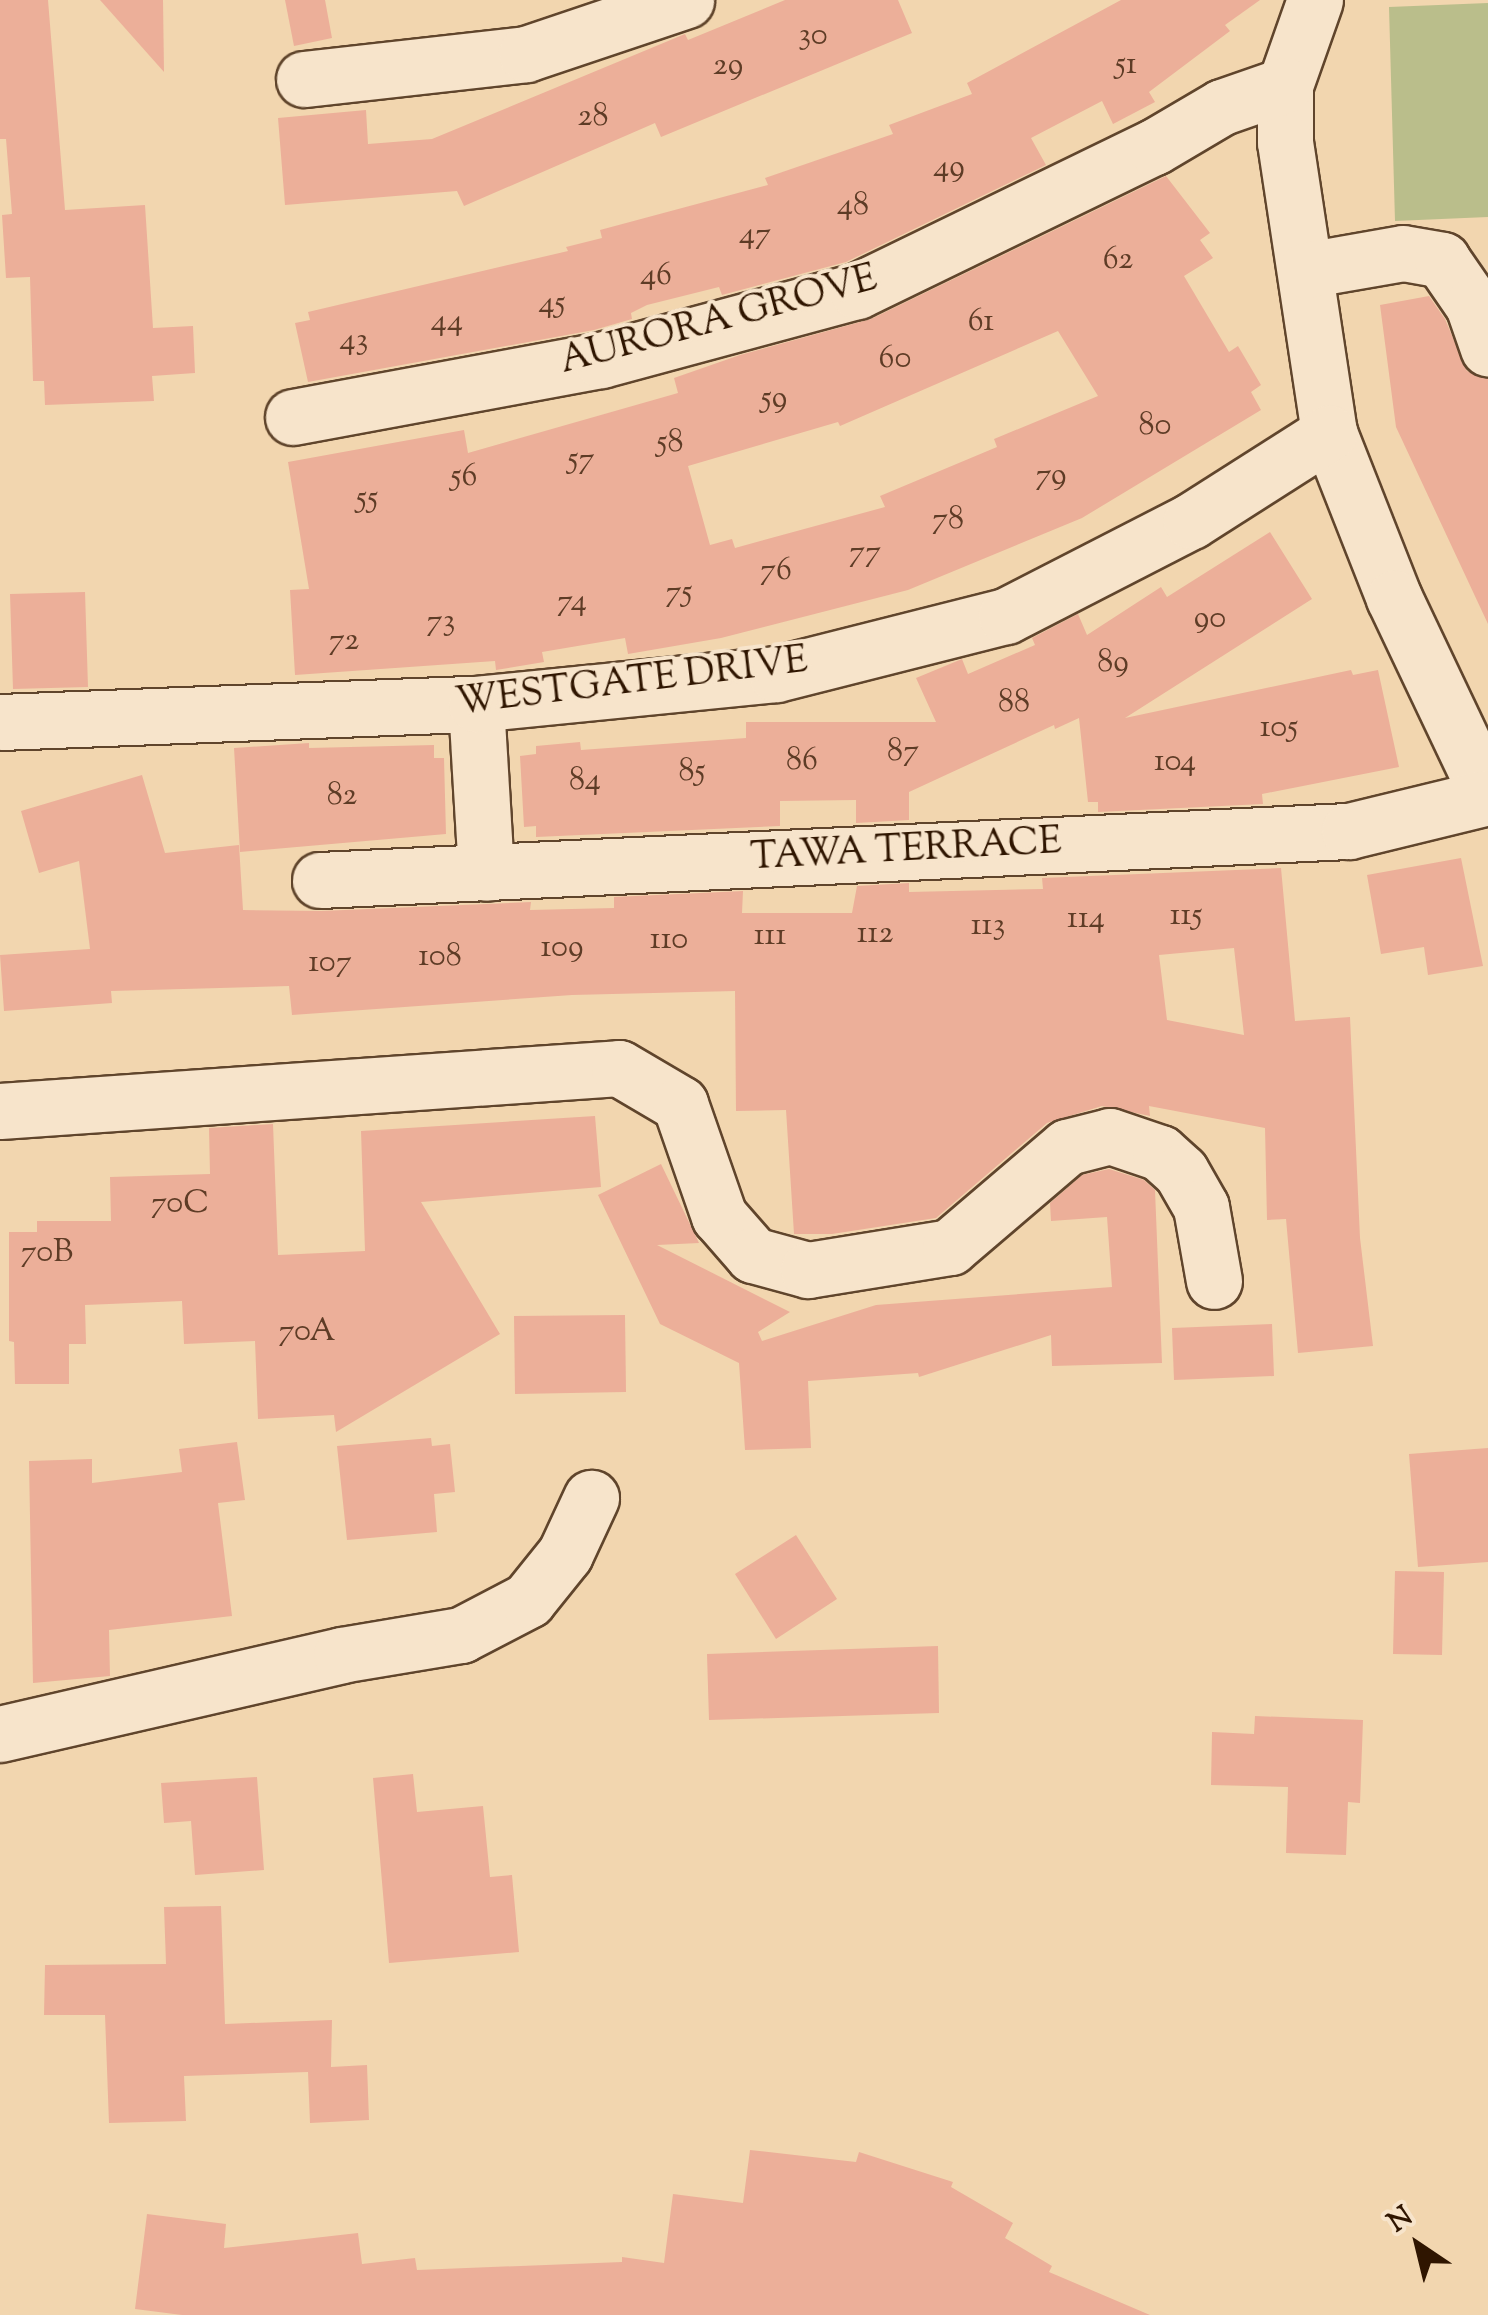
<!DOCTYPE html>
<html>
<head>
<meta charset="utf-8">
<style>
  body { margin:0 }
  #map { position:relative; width:1488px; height:2315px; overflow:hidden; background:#f2d6af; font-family:"Sorts Mill Goudy",serif }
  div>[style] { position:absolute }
  .green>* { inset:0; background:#babe8b }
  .building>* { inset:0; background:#ecaf99 }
  .roads { filter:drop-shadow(2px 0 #60452c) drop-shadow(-2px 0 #60452c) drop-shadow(0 2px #60452c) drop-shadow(0 -2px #60452c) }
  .minor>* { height:55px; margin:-27.5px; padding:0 27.5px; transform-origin:27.5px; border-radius:27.5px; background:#f7e4cb }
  span { translate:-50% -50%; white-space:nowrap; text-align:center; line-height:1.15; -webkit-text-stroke:8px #f7e4cb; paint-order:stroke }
  .number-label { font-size:32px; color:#5e3c26 }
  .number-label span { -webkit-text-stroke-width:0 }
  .street-label { font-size:38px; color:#2f1500 }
  .north { position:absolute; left:1368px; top:2195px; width:100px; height:100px; -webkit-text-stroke:8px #f7e4cb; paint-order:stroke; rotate:325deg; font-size:28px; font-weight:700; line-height:40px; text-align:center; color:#2f1500 }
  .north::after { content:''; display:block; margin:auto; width:35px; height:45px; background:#2f1500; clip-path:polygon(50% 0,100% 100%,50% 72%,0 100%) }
</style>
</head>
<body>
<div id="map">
  <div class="green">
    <i style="clip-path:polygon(1488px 3px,1488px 217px,1395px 221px,1389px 7px)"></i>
  </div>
  <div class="building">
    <i style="clip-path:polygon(0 0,48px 0,65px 210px,145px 205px,153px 328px,193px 326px,195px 373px,152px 376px,154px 401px,45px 405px,44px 381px,33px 381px,30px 277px,6px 278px,2px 215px,12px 214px,6px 139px,0 139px)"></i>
    <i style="clip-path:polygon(100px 0,163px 0,164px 72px)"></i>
    <i style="clip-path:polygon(285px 0,325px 0,332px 38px,294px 46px)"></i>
    <i style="clip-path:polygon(785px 0,898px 0,912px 33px,661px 137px,655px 123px,464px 206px,457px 191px,285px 205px,278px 118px,366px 110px,368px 144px,432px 139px,685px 34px,688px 40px)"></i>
    <i style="clip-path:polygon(1121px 0,1260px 0,1225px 25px,1230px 31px,1149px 92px,1155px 102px,1113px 124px,1102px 101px,1031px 138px,1046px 165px,846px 262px,722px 295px,719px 287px,647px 305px,631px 313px,632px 319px,594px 330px,308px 382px,295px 323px,310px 320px,308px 312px,568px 251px,566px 247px,602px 238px,600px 230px,768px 185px,765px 178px,893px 134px,889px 125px,972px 94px,967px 83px)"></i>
    <i style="clip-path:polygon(evenodd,1166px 176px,1210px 233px,1200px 240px,1213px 258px,1184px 276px,1229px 352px,1238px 346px,1261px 385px,1251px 392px,1261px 410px,1082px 518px,908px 590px,721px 638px,628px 654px,625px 638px,542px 652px,544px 662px,496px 670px,495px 661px,295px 675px,290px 590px,309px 589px,288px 462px,464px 430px,468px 453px,678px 393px,674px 378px,740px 355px,871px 319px,1166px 176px,1058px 331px,1098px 396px,994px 439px,997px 447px,880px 496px,885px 507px,735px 548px,732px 539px,710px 545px,688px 466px,838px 422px,840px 426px,1058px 331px)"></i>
    <i style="clip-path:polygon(1429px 296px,1445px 319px,1467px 371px,1488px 378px,1488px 624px,1396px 427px,1380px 305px)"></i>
    <i style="clip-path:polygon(1270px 532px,1312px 599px,1125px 718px,1351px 670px,1353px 675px,1378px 670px,1399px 767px,1262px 794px,1263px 804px,1098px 812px,1098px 802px,1088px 802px,1079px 718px,1055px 729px,1054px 725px,909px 792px,909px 820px,856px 823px,856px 800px,780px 801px,780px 826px,536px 837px,536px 826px,524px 827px,520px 756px,536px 754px,536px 746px,580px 742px,581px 750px,746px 738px,746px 722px,936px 722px,916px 678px,962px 659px,968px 674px,1035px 645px,1032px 638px,1078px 614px,1087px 635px,1161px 587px,1167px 597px)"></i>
    <i style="clip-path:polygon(85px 592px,88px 687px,13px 689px,10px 594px)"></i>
    <i style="clip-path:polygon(309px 743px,309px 748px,434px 745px,434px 758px,444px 758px,446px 834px,240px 852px,234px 748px)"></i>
    <i style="clip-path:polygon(evenodd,142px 775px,165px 853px,239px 845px,243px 910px,321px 911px,531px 902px,530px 910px,614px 908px,614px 897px,743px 891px,742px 913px,852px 913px,857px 886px,909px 883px,909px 892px,1043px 889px,1042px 878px,1281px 868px,1295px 1021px,1350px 1017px,1360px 1238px,1373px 1346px,1298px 1353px,1286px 1219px,1267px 1220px,1265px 1128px,1149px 1106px,1150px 1116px,1102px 1106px,1047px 1123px,936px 1218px,832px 1234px,794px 1234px,786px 1110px,736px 1111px,735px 991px,572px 995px,292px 1015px,289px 986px,111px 991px,112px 1003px,4px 1011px,0 955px,90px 949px,79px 861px,39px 873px,21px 811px,142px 775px,1234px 948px,1244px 1035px,1167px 1020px,1159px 955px,1234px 948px)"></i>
    <i style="clip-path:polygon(1461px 858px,1483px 966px,1428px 975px,1424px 947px,1381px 954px,1367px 875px)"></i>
    <i style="clip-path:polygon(595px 1116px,601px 1187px,421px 1202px,500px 1334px,336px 1432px,334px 1415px,258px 1419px,255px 1341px,184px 1344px,182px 1301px,85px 1305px,86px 1344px,69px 1344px,69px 1384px,15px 1384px,14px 1342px,9px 1341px,9px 1232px,37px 1232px,37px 1221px,111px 1221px,110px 1177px,210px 1174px,209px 1128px,273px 1124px,278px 1255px,365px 1251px,361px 1131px)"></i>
    <i style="clip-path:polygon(661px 1164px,699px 1243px,657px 1245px,790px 1312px,758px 1332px,762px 1341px,876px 1305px,1112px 1287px,1107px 1217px,1051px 1221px,1050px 1203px,1082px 1175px,1109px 1169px,1144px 1180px,1155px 1190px,1162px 1363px,1052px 1366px,1051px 1335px,919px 1377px,918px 1373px,808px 1381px,811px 1448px,745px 1450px,739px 1363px,660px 1324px,598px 1195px)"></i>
    <i style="clip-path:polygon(625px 1315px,626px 1392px,515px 1394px,514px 1316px)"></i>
    <i style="clip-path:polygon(1272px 1324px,1274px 1376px,1174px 1380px,1172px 1328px)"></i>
    <i style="clip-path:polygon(431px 1438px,432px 1446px,450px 1444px,455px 1492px,434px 1494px,437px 1532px,347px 1540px,337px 1446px)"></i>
    <i style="clip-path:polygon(237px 1442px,245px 1500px,218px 1503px,232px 1616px,109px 1630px,110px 1676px,33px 1683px,29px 1461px,92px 1459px,92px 1483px,182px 1472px,179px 1449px)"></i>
    <i style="clip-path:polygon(1488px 1448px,1488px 1562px,1418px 1567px,1409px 1454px)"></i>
    <i style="clip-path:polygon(796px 1535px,837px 1599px,776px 1639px,735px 1574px)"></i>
    <i style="clip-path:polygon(1395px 1571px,1444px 1572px,1442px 1655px,1393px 1654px)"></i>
    <i style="clip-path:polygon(938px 1646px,939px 1713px,709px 1720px,707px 1654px)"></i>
    <i style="clip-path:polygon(1255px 1716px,1363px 1720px,1360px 1803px,1348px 1802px,1346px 1855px,1286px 1853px,1288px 1787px,1211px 1785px,1212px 1732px,1254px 1734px)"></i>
    <i style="clip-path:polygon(413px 1774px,417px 1812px,483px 1806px,490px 1877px,512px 1875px,519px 1952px,389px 1963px,373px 1778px)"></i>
    <i style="clip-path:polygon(257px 1777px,264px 1870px,195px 1875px,191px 1821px,164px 1823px,161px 1783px)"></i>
    <i style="clip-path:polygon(221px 1906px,225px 2024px,332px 2020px,331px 2067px,367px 2065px,369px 2120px,310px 2123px,308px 2072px,184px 2076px,186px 2121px,109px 2123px,105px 2015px,44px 2015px,45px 1965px,166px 1964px,164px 1907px)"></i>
    <i style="clip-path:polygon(750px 2150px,856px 2162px,859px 2152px,953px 2182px,951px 2187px,1013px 2223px,1005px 2238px,1052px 2266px,1049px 2272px,1150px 2315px,182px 2315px,135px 2309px,147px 2214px,226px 2224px,224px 2248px,358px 2233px,362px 2264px,415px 2258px,417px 2270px,622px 2262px,622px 2257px,664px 2263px,673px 2194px,743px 2203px)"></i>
  </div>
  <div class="roads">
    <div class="minor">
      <i style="left:1315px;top:0;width:90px;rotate:109.4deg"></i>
      <i style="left:1285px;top:85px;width:57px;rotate:90deg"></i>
      <i style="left:1285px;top:142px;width:294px;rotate:81.4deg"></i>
      <i style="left:1329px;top:433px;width:177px;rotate:68.5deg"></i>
      <i style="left:1394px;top:598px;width:219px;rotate:64.6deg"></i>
      <i style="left:304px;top:79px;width:223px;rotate:-6.4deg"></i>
      <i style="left:526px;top:54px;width:169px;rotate:-18.6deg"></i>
      <i style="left:1306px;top:270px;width:98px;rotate:-9.9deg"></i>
      <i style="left:1403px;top:253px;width:40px;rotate:10deg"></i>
      <i style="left:1442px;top:260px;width:55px;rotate:55.4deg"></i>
      <i style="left:1473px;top:305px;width:46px;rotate:70.8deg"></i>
      <i style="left:293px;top:417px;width:313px;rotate:-10.5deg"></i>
      <i style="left:601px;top:360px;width:265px;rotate:-15.1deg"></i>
      <i style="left:857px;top:291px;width:330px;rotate:-25.9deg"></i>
      <i style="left:1154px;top:147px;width:79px;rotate:-30.5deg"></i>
      <i style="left:1222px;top:107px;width:67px;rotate:-19.2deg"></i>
      <i style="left:476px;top:704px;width:169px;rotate:86.6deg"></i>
      <i style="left:0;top:722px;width:476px;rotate:-2.2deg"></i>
      <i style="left:476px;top:704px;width:301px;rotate:-5.7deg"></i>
      <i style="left:776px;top:674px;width:237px;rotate:-14.2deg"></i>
      <i style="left:1006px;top:616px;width:208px;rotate:-27.2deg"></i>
      <i style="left:1191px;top:521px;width:164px;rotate:-32.5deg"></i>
      <i style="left:320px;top:880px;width:1030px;rotate:-2.73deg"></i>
      <i style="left:1349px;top:831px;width:143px;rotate:-13.7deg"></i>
      <i style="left:0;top:1111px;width:620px;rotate:-3.97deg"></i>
      <i style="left:619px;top:1068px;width:71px;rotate:30.5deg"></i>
      <i style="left:680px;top:1104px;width:119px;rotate:70.8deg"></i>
      <i style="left:719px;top:1216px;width:52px;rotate:48.9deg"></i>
      <i style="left:753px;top:1255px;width:57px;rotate:15.3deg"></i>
      <i style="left:808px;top:1270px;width:144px;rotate:-9.2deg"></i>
      <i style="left:950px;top:1247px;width:154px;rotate:-40.5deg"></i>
      <i style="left:1067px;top:1147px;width:44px;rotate:-14.3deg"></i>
      <i style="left:1110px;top:1136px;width:53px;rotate:18.8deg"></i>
      <i style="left:1160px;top:1153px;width:28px;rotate:42deg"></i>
      <i style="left:1181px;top:1172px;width:40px;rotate:60.3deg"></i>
      <i style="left:1201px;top:1207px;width:75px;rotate:80deg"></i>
      <i style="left:0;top:1734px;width:350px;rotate:-13deg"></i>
      <i style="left:341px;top:1655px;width:122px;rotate:-9.5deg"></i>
      <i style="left:461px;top:1635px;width:76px;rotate:-27.6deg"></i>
      <i style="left:528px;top:1600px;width:59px;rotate:-51.2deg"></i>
      <i style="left:565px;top:1554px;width:62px;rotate:-65.1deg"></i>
    </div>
  </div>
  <div class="number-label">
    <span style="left:813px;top:36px">30</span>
    <span style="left:1126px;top:65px">51</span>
    <span style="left:728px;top:66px">29</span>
    <span style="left:593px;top:117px">28</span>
    <span style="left:949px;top:168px">49</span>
    <span style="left:853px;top:206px">48</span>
    <span style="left:755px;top:235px">47</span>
    <span style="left:1118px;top:260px">62</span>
    <span style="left:656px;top:276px">46</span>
    <span style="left:552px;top:304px">45</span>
    <span style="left:447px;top:322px">44</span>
    <span style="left:981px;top:322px">61</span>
    <span style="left:354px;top:341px">43</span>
    <span style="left:895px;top:359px">60</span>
    <span style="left:774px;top:399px">59</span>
    <span style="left:1155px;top:426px">80</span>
    <span style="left:670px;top:443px">58</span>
    <span style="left:581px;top:460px">57</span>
    <span style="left:1051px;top:476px">79</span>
    <span style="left:464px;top:477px">56</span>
    <span style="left:367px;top:499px">55</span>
    <span style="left:948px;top:520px">78</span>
    <span style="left:865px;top:553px">77</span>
    <span style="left:776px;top:571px">76</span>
    <span style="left:679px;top:593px">75</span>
    <span style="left:572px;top:602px">74</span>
    <span style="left:1210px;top:619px">90</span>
    <span style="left:441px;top:622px">73</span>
    <span style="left:344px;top:641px">72</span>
    <span style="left:1113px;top:663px">89</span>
    <span style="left:1014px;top:703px">88</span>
    <span style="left:1279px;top:728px">105</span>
    <span style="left:903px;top:752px">87</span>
    <span style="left:802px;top:761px">86</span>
    <span style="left:1175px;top:762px">104</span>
    <span style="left:692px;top:772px">85</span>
    <span style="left:585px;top:781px">84</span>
    <span style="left:342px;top:796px">82</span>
    <span style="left:1186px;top:916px">115</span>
    <span style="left:1086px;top:919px">114</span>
    <span style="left:988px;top:926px">113</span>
    <span style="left:875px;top:934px">112</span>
    <span style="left:770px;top:936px">111</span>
    <span style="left:669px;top:940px">110</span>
    <span style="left:562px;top:948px">109</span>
    <span style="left:440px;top:957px">108</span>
    <span style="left:330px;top:963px">107</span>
    <span style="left:180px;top:1204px">70C</span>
    <span style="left:47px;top:1253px">70B</span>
    <span style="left:307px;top:1332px">70A</span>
  </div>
  <div class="street-label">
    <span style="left:719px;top:322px;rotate:-15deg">AURORA GROVE</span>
    <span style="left:632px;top:684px;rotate:-7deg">WESTGATE DRIVE</span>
    <span style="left:906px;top:852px;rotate:-3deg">TAWA TERRACE</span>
  </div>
  <div class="north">N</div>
</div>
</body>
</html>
